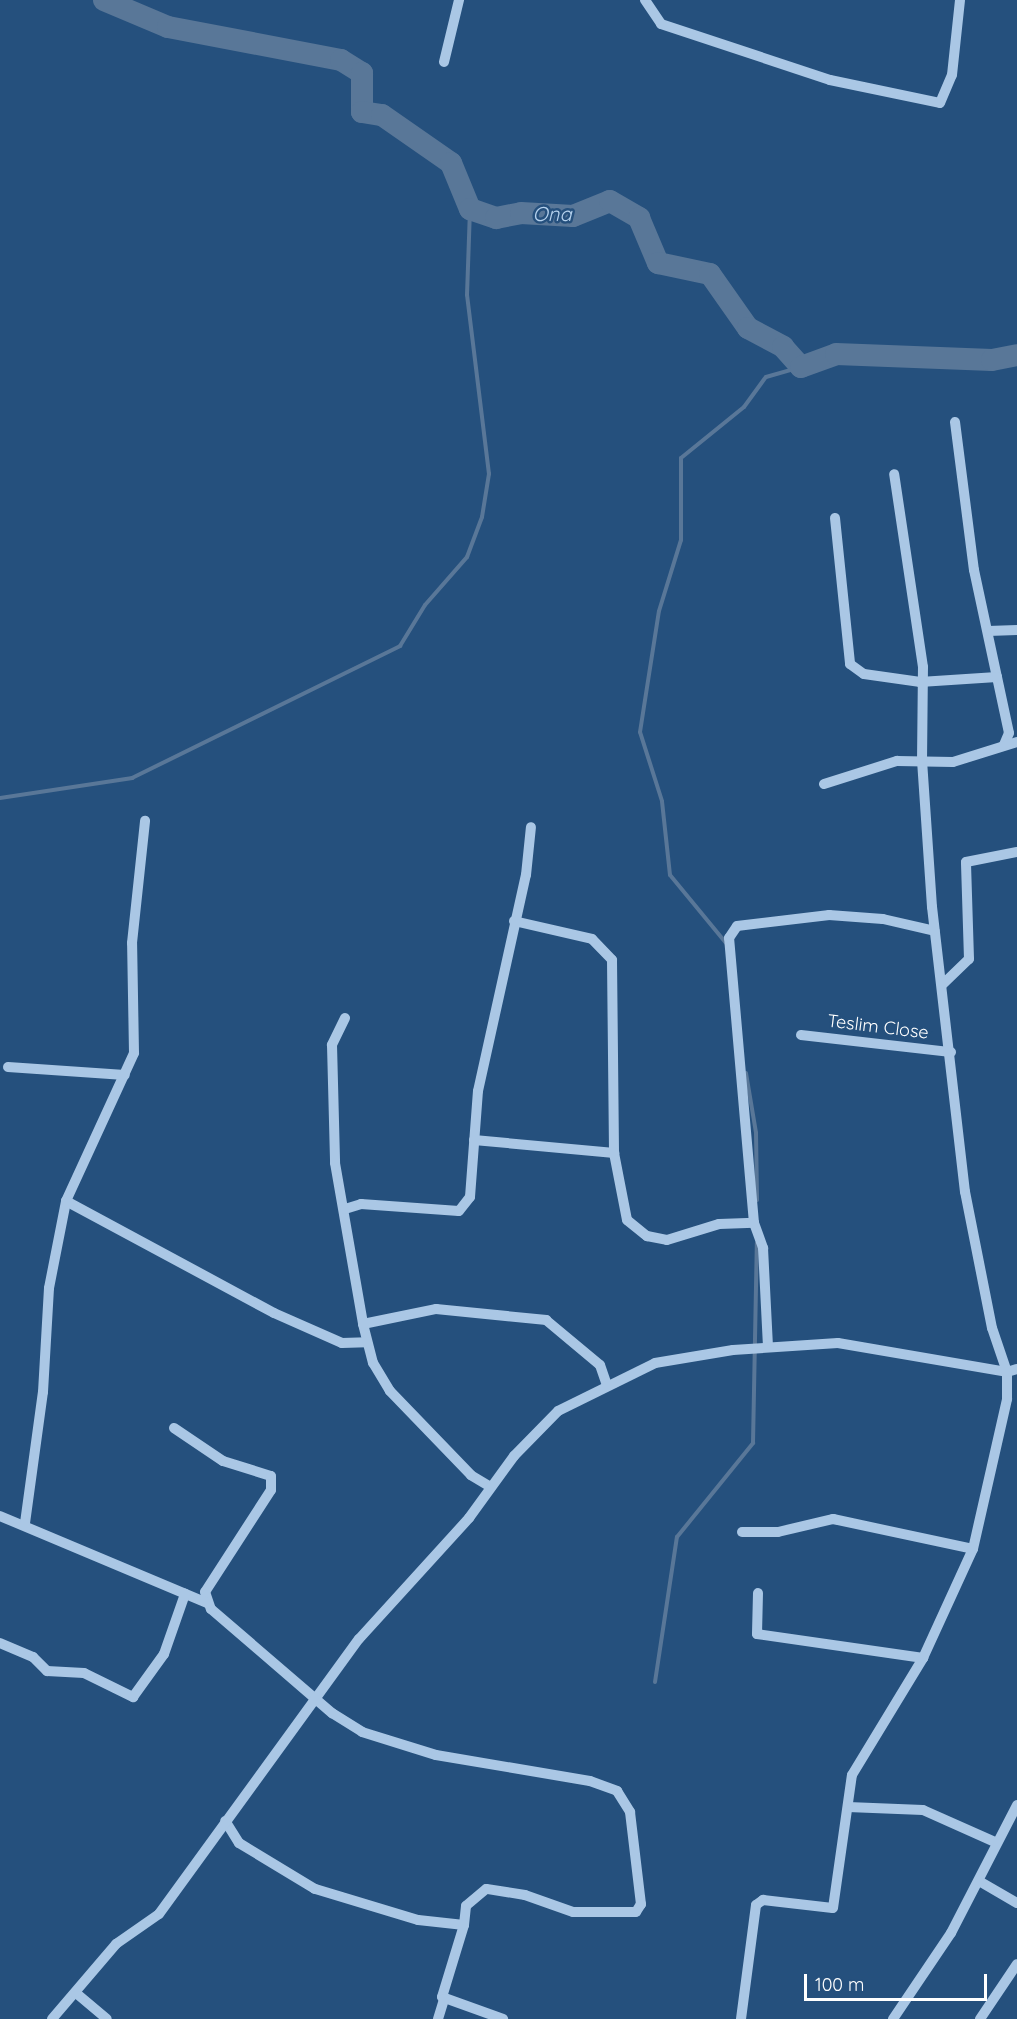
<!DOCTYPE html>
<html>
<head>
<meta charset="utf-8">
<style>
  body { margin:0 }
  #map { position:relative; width:1017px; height:2019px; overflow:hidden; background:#25507d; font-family:Quicksand,sans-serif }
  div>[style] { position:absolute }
  .stream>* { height:4px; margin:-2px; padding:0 2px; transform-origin:2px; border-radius:2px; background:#597798 }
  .river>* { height:22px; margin:-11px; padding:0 11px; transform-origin:11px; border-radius:11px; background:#597798 }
  .minor>* { height:10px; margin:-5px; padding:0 5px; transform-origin:5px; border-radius:5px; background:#aac7e5 }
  span { translate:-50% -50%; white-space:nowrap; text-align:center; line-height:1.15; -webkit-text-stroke:5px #25507d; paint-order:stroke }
  .street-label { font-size:18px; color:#fff }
  .water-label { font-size:20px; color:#b5d1ed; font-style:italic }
  .scale { position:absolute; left:804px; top:1974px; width:183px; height:27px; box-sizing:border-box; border:3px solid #fff; border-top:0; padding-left:8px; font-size:18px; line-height:21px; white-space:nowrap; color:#fff; -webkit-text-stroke:4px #25507d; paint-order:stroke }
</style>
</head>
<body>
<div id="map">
  <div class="stream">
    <i style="left:0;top:798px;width:134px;rotate:-8.6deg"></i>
    <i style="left:132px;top:778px;width:299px;rotate:-26.2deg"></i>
    <i style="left:400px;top:646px;width:48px;rotate:-58.6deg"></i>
    <i style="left:425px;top:605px;width:64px;rotate:-48.8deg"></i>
    <i style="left:467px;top:557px;width:43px;rotate:-69.4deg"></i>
    <i style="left:482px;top:517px;width:44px;rotate:-80.8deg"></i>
    <i style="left:489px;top:474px;width:180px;rotate:-97deg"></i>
    <i style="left:467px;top:295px;width:86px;rotate:-88deg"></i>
    <i style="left:726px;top:943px;width:88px;rotate:-129.5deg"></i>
    <i style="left:670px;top:875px;width:74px;rotate:-96.2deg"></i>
    <i style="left:662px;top:801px;width:72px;rotate:-107.7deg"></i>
    <i style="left:640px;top:732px;width:122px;rotate:-81.1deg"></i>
    <i style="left:659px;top:611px;width:74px;rotate:-72.8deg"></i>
    <i style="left:681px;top:540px;width:82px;rotate:-90deg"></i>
    <i style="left:681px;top:458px;width:81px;rotate:-39deg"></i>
    <i style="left:744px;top:407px;width:37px;rotate:-54deg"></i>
    <i style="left:766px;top:377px;width:36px;rotate:-16deg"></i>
    <i style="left:746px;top:1073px;width:61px;rotate:80.5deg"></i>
    <i style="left:756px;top:1133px;width:67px;rotate:89.1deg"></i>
    <i style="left:655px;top:1682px;width:147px;rotate:-81.4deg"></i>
    <i style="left:677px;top:1537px;width:121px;rotate:-51deg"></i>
    <i style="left:753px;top:1443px;width:200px;rotate:-88.9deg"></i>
  </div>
  <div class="river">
    <i style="left:104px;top:0;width:69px;rotate:22.9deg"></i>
    <i style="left:168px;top:27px;width:176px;rotate:10.8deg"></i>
    <i style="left:341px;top:60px;width:25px;rotate:32deg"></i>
    <i style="left:362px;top:73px;width:39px;rotate:90deg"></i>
    <i style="left:362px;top:112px;width:20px;rotate:9deg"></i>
    <i style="left:382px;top:115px;width:84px;rotate:34.8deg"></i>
    <i style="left:451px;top:163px;width:50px;rotate:67.6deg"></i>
    <i style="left:470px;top:209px;width:28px;rotate:19deg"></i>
    <i style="left:496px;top:218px;width:25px;rotate:-11deg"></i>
    <i style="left:521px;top:213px;width:52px;rotate:3.3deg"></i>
    <i style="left:573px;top:216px;width:40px;rotate:-22deg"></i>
    <i style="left:610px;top:201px;width:34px;rotate:30deg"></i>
    <i style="left:639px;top:218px;width:49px;rotate:67.1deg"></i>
    <i style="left:658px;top:263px;width:53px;rotate:11.9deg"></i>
    <i style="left:710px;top:274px;width:66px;rotate:54.9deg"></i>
    <i style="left:748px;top:328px;width:40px;rotate:28deg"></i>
    <i style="left:783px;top:347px;width:27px;rotate:48deg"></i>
    <i style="left:801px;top:367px;width:37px;rotate:-20deg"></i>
    <i style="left:836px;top:354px;width:156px;rotate:2.2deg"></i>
    <i style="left:992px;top:360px;width:25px;rotate:-11deg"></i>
  </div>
  <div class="minor">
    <i style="left:645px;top:0;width:29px;rotate:56deg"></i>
    <i style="left:661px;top:24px;width:178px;rotate:18.3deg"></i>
    <i style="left:830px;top:80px;width:112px;rotate:11.8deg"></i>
    <i style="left:940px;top:103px;width:30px;rotate:-67deg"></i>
    <i style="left:952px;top:75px;width:75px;rotate:-83.9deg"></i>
    <i style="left:444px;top:62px;width:64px;rotate:-76.4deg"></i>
    <i style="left:955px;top:422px;width:149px;rotate:82.7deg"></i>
    <i style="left:974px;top:570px;width:109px;rotate:77.9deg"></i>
    <i style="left:835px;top:518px;width:147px;rotate:84.1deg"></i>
    <i style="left:850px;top:664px;width:17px;rotate:36deg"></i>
    <i style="left:864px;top:674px;width:57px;rotate:8.1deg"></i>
    <i style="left:920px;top:682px;width:77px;rotate:-3.7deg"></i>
    <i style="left:997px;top:677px;width:57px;rotate:77.9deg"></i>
    <i style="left:1009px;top:733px;width:13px;rotate:113deg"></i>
    <i style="left:988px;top:631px;width:29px;rotate:-2deg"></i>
    <i style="left:824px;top:784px;width:77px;rotate:-17.5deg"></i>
    <i style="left:897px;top:761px;width:56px;rotate:1deg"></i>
    <i style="left:953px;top:762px;width:67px;rotate:-17.4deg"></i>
    <i style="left:514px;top:921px;width:80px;rotate:13deg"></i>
    <i style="left:592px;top:939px;width:29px;rotate:46deg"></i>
    <i style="left:612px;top:960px;width:193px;rotate:89.4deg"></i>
    <i style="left:943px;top:984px;width:36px;rotate:-44deg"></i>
    <i style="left:969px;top:959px;width:97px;rotate:-91.8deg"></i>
    <i style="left:966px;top:862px;width:52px;rotate:-11.1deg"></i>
    <i style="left:345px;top:1018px;width:30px;rotate:116deg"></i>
    <i style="left:332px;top:1045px;width:118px;rotate:88.5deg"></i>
    <i style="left:335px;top:1163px;width:163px;rotate:80.1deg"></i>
    <i style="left:801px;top:1035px;width:151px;rotate:6.5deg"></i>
    <i style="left:8px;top:1067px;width:117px;rotate:3.9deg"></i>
    <i style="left:474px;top:1140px;width:141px;rotate:5.3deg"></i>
    <i style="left:614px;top:1153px;width:68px;rotate:79deg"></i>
    <i style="left:627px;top:1220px;width:26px;rotate:39deg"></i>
    <i style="left:647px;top:1236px;width:20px;rotate:11deg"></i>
    <i style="left:667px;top:1240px;width:54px;rotate:-17.1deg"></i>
    <i style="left:719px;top:1224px;width:35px;rotate:-2deg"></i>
    <i style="left:754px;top:1223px;width:27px;rotate:70deg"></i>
    <i style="left:763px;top:1248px;width:99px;rotate:87.1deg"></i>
    <i style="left:66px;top:1201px;width:236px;rotate:28.3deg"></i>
    <i style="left:274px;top:1313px;width:74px;rotate:23.8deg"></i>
    <i style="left:342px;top:1343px;width:24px;rotate:-2deg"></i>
    <i style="left:345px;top:1209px;width:17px;rotate:-17deg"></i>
    <i style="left:361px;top:1204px;width:98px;rotate:4.1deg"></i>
    <i style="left:459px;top:1211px;width:18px;rotate:-52deg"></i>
    <i style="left:470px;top:1197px;width:106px;rotate:-85.7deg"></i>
    <i style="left:478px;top:1091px;width:221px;rotate:-77.5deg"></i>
    <i style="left:526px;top:875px;width:48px;rotate:-84.1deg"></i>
    <i style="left:754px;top:1223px;width:286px;rotate:-95deg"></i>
    <i style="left:729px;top:938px;width:14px;rotate:-56deg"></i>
    <i style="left:737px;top:926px;width:93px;rotate:-6.8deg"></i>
    <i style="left:829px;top:915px;width:54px;rotate:4.2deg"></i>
    <i style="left:883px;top:919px;width:53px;rotate:13deg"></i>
    <i style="left:174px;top:1428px;width:59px;rotate:34deg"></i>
    <i style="left:223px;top:1461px;width:50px;rotate:17.4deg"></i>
    <i style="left:271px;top:1476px;width:14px;rotate:90deg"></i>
    <i style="left:271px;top:1490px;width:121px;rotate:122.9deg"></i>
    <i style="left:205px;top:1592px;width:18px;rotate:71deg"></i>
    <i style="left:211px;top:1609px;width:160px;rotate:40.7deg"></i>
    <i style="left:332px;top:1713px;width:36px;rotate:32deg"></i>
    <i style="left:362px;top:1732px;width:77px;rotate:17.3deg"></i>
    <i style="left:436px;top:1755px;width:156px;rotate:9.6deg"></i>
    <i style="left:590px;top:1781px;width:29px;rotate:20deg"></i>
    <i style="left:617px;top:1791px;width:25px;rotate:58deg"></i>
    <i style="left:630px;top:1812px;width:93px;rotate:83.2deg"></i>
    <i style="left:641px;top:1904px;width:9px;rotate:122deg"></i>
    <i style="left:636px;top:1912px;width:63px;rotate:180deg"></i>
    <i style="left:573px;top:1912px;width:51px;rotate:-160.5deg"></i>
    <i style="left:525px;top:1895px;width:39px;rotate:-171deg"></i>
    <i style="left:486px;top:1889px;width:26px;rotate:140deg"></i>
    <i style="left:466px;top:1906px;width:19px;rotate:96deg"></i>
    <i style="left:464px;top:1925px;width:46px;rotate:-173.8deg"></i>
    <i style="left:418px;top:1920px;width:108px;rotate:-163.2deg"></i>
    <i style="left:315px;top:1889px;width:89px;rotate:-148.8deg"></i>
    <i style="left:239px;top:1843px;width:26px;rotate:-122deg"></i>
    <i style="left:489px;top:1486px;width:21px;rotate:-149deg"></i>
    <i style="left:471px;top:1475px;width:117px;rotate:-134deg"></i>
    <i style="left:390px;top:1391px;width:33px;rotate:-121deg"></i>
    <i style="left:373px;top:1363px;width:40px;rotate:-104.4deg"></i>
    <i style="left:363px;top:1324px;width:75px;rotate:-11.6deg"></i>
    <i style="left:436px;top:1309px;width:111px;rotate:5.7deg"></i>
    <i style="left:546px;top:1320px;width:70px;rotate:39.8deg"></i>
    <i style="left:600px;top:1365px;width:21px;rotate:71deg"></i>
    <i style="left:0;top:1516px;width:225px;rotate:22.8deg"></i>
    <i style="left:25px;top:1523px;width:132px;rotate:-82.2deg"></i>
    <i style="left:43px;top:1392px;width:104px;rotate:-86.7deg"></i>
    <i style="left:49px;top:1288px;width:89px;rotate:-78.9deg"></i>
    <i style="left:66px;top:1201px;width:163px;rotate:-65.3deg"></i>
    <i style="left:134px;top:1053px;width:110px;rotate:-91deg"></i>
    <i style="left:132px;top:943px;width:123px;rotate:-83.9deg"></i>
    <i style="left:742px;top:1532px;width:36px"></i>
    <i style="left:778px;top:1532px;width:57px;rotate:-13.3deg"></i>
    <i style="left:833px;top:1519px;width:143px;rotate:12.1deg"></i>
    <i style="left:758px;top:1593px;width:41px;rotate:91.4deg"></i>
    <i style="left:757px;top:1634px;width:168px;rotate:8.2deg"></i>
    <i style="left:0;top:1643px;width:36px;rotate:23deg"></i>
    <i style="left:33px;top:1657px;width:20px;rotate:45deg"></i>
    <i style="left:47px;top:1671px;width:37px;rotate:3deg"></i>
    <i style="left:84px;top:1673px;width:55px;rotate:26.1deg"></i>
    <i style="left:133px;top:1697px;width:53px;rotate:-54.2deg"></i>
    <i style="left:164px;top:1654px;width:64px;rotate:-70.7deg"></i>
    <i style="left:848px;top:1807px;width:75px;rotate:2.3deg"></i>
    <i style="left:923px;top:1810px;width:79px;rotate:24deg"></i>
    <i style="left:979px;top:1881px;width:44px;rotate:30.1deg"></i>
    <i style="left:464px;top:1925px;width:75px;rotate:107deg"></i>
    <i style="left:442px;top:1997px;width:65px;rotate:19.8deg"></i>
    <i style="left:76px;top:1993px;width:40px;rotate:40deg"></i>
    <i style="left:52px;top:2019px;width:99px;rotate:-49.5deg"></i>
    <i style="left:116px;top:1944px;width:52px;rotate:-34.9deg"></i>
    <i style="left:159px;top:1914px;width:340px;rotate:-54deg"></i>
    <i style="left:359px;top:1639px;width:164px;rotate:-47.7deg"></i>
    <i style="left:469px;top:1518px;width:77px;rotate:-54deg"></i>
    <i style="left:514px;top:1456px;width:63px;rotate:-45.6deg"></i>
    <i style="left:558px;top:1411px;width:108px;rotate:-26.3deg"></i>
    <i style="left:655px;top:1363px;width:79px;rotate:-9.5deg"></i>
    <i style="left:733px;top:1350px;width:105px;rotate:-3.8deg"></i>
    <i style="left:838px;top:1343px;width:171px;rotate:9.7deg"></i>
    <i style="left:1007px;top:1372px;width:10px;rotate:-17deg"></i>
    <i style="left:438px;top:2019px;width:21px;rotate:-73deg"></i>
    <i style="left:741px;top:2019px;width:115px;rotate:-82.5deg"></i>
    <i style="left:756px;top:1905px;width:9px;rotate:-36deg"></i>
    <i style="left:763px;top:1900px;width:70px;rotate:6.5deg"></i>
    <i style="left:833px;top:1908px;width:134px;rotate:-81.9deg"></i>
    <i style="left:852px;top:1775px;width:137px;rotate:-58.7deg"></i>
    <i style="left:923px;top:1658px;width:120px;rotate:-65.4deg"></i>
    <i style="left:973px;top:1549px;width:154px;rotate:-77.2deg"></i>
    <i style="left:1007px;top:1399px;width:27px;rotate:-90deg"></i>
    <i style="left:1007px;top:1372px;width:46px;rotate:-108.8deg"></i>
    <i style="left:992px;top:1328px;width:139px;rotate:-101.2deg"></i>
    <i style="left:965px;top:1192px;width:287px;rotate:-96.6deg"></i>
    <i style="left:932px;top:907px;width:146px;rotate:-93.9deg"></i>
    <i style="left:922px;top:761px;width:94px;rotate:-89.4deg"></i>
    <i style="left:923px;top:667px;width:195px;rotate:-98.5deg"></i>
    <i style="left:893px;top:2019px;width:104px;rotate:-56deg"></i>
    <i style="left:951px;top:1933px;width:144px;rotate:-62.7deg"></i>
    <i style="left:980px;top:2019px;width:66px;rotate:-56.1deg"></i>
  </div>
  <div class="street-label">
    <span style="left:878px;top:1027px;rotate:7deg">Teslim Close</span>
  </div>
  <div class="water-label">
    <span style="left:552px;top:213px">Ona</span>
  </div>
  <div class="scale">100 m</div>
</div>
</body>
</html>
